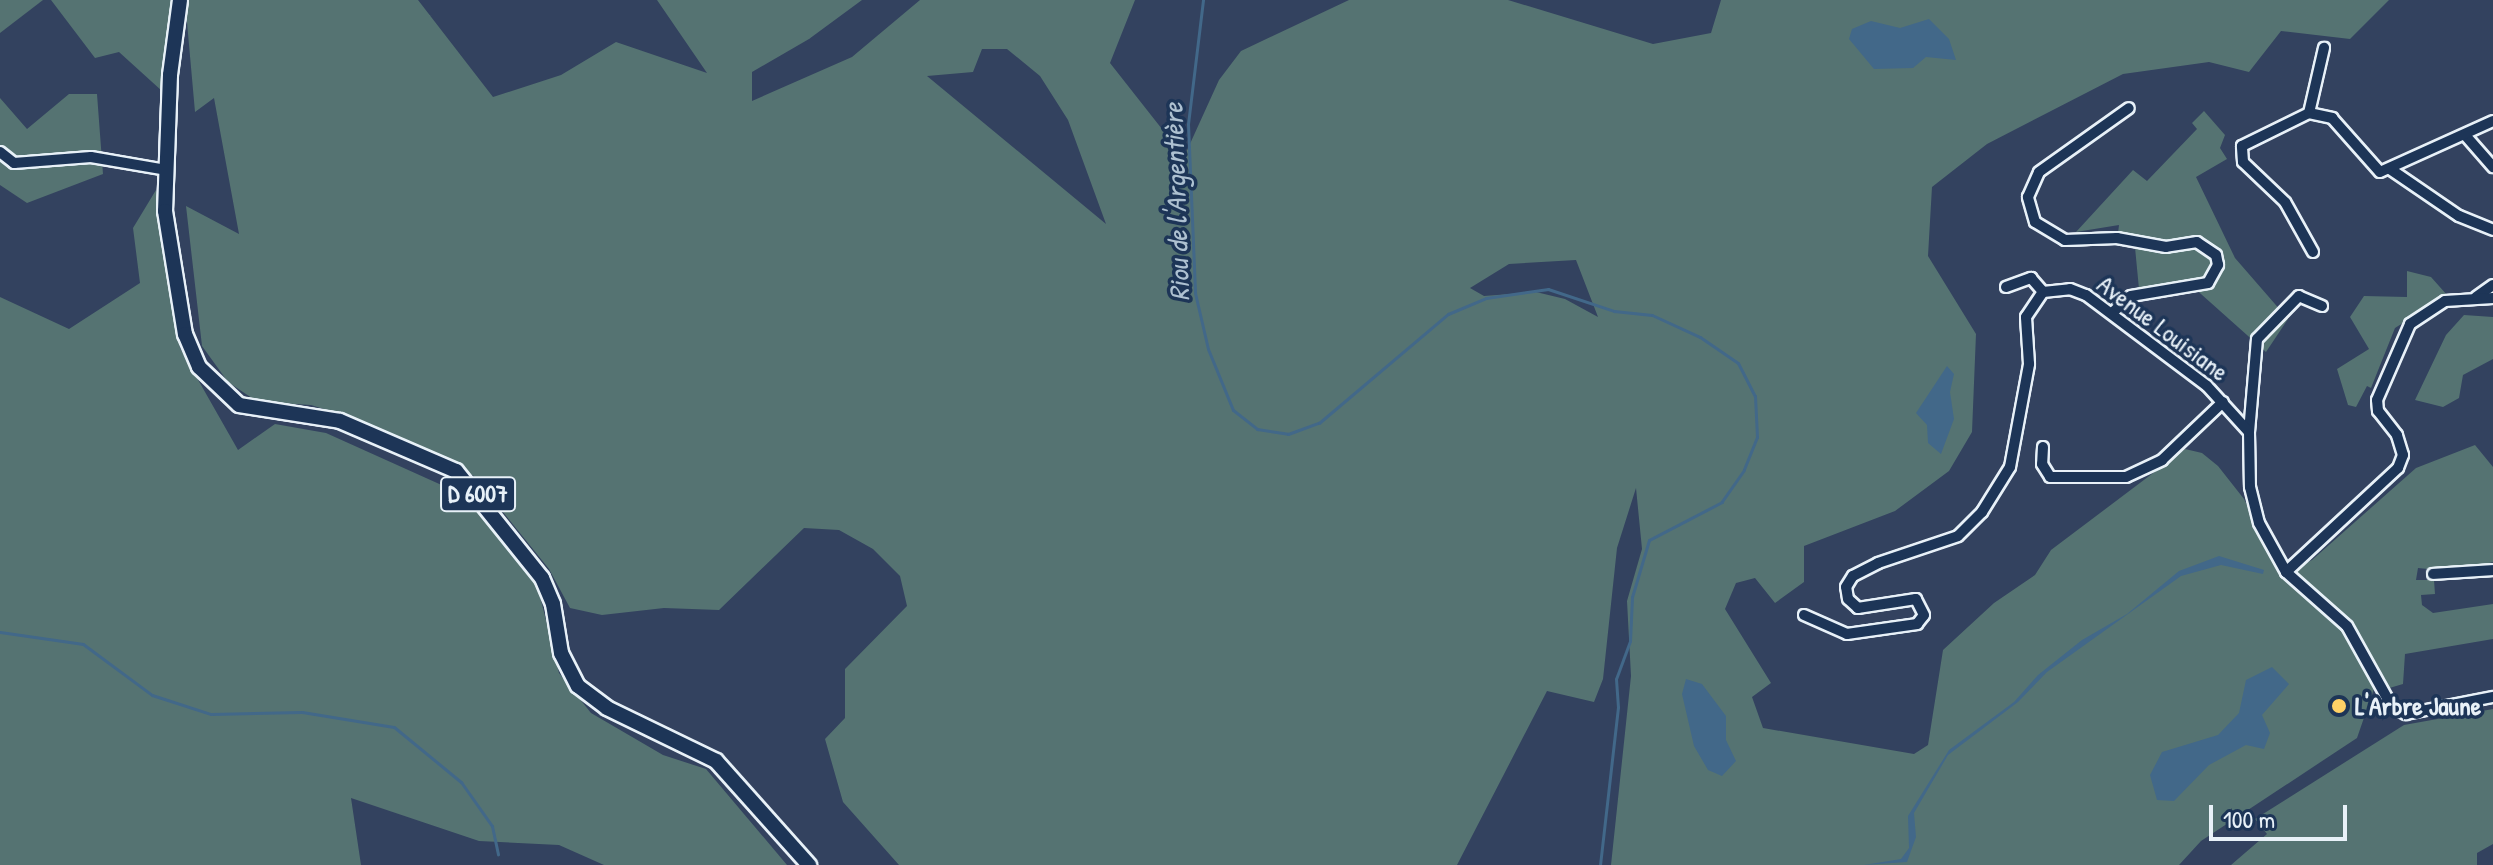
<!DOCTYPE html>
<html>
<head>
<meta charset="utf-8">
<style>
  body { margin:0 }
  #map { position:relative; width:2493px; height:865px; overflow:hidden; background:#33425f; font-family:"Patrick Hand",sans-serif }
  div>[style] { position:absolute }
  .green>* { inset:0; background:#557372 }
  .water>* { inset:0; background:#426889 }
  .stream>* { height:3px; margin:-1.5px; padding:0 1.5px; transform-origin:1.5px; border-radius:1.5px; background:#426889 }
  .roads { filter:drop-shadow(2px 0 #e8f1f8) drop-shadow(-2px 0 #e8f1f8) drop-shadow(0 2px #e8f1f8) drop-shadow(0 -2px #e8f1f8) }
  .minor>* { height:10px; margin:-5px; padding:0 5px; transform-origin:5px; border-radius:5px; background:#1d3557 }
  .major>* { height:14px; margin:-7px; padding:0 7px; transform-origin:7px; border-radius:7px; background:#1d3557 }
  .dots>* { width:22px; height:22px; translate:-50% -50%; box-sizing:border-box; border:4px solid #1d3557; border-radius:50% }
  span { translate:-50% -50%; white-space:nowrap; text-align:center; line-height:1.15; -webkit-text-stroke:7px #1d3557; paint-order:stroke }
  .shield-label span { padding:2px 6px; background:#1d3557; border:2px solid; border-radius:6px; -webkit-text-stroke-width:0 }
  .shield-label { font-size:24px; color:#e8f1f8; font-weight:700 }
  .street-label { font-size:26px; color:#e8f1f8 }
  .poi-label { font-size:26px; color:#e8f1f8; font-weight:700 }
  .left { translate:0 -50%; text-align:left }
  .water-label { font-size:28px; color:#aec1d1; font-style:italic }
  .scale { position:absolute; left:2209px; top:805px; width:138px; height:36px; box-sizing:border-box; border:4px solid #e8f1f8; border-top:0; padding-left:10px; font-size:24px; line-height:28px; white-space:nowrap; color:#e8f1f8; -webkit-text-stroke:6px #1d3557; paint-order:stroke }
</style>
</head>
<body>
<div id="map">
  <div class="green">
    <i style="clip-path:polygon(0 0,43px 0,0 33px)"></i>
    <i style="clip-path:polygon(51px 0,174px 0,162px 91px,119px 52px,95px 58px)"></i>
    <i style="clip-path:polygon(evenodd,185px 0,418px 0,493px 97px,561px 75px,616px 42px,707px 73px,657px 0,862px 0,809px 39px,752px 72px,752px 101px,852px 57px,920px 0,1135px 0,1110px 63px,1184px 157px,1219px 80px,1241px 51px,1349px 0,1508px 0,1653px 44px,1711px 33px,1721px 0,2389px 0,2350px 39px,2281px 31px,2249px 72px,2209px 62px,2123px 74px,1987px 144px,1932px 187px,1928px 256px,1976px 334px,1972px 432px,1949px 471px,1895px 511px,1804px 546px,1804px 582px,1775px 603px,1755px 578px,1736px 583px,1725px 609px,1771px 683px,1752px 697px,1763px 728px,1914px 754px,1928px 745px,1943px 650px,1994px 603px,2035px 575px,2051px 550px,2185px 449px,2202px 453px,2218px 466px,2244px 499px,2283px 574px,2312px 560px,2416px 468px,2475px 445px,2493px 467px,2493px 562px,2458px 572px,2418px 568px,2416px 580px,2434px 580px,2435px 594px,2421px 595px,2422px 605px,2433px 613px,2493px 604px,2493px 639px,2405px 654px,2403px 684px,2386px 689px,2354px 629px,2348px 636px,2375px 686px,2357px 738px,2201px 841px,2179px 865px,1611px 865px,1631px 676px,1627px 601px,1642px 549px,1636px 488px,1617px 548px,1603px 679px,1594px 702px,1547px 691px,1457px 865px,899px 865px,843px 802px,825px 739px,845px 718px,845px 669px,907px 606px,900px 576px,873px 549px,839px 530px,804px 528px,719px 610px,664px 608px,602px 615px,570px 608px,549px 569px,474px 476px,355px 419px,311px 405px,258px 402px,228px 382px,202px 346px,186px 206px,239px 234px,214px 98px,195px 112px,185px 0,982px 49px,1007px 49px,1040px 76px,1068px 120px,1106px 224px,927px 76px,973px 72px,982px 49px,185px 0,1576px 260px,1598px 317px,1565px 299px,1536px 292px,1484px 296px,1470px 288px,1509px 264px,1576px 260px)"></i>
    <i style="clip-path:polygon(69px 94px,97px 94px,103px 174px,27px 203px,0 185px,0 98px,27px 129px)"></i>
    <i style="clip-path:polygon(2204px 111px,2225px 135px,2220px 148px,2227px 159px,2196px 177px,2235px 258px,2288px 319px,2266px 352px,2192px 286px,2139px 289px,2134px 237px,2118px 233px,2119px 225px,2076px 232px,2133px 170px,2147px 181px,2197px 129px,2192px 123px)"></i>
    <i style="clip-path:polygon(156px 190px,180px 348px,238px 450px,275px 424px,326px 433px,466px 496px,538px 588px,559px 673px,591px 713px,663px 755px,706px 769px,787px 865px,604px 865px,559px 845px,479px 841px,351px 798px,361px 865px,0 865px,0 297px,69px 329px,140px 283px,133px 228px)"></i>
    <i style="clip-path:polygon(2407px 271px,2431px 277px,2447px 295px,2395px 328px,2371px 388px,2367px 386px,2356px 407px,2348px 405px,2337px 369px,2369px 349px,2350px 317px,2364px 296px,2407px 297px)"></i>
    <i style="clip-path:polygon(2464px 315px,2493px 317px,2493px 359px,2463px 375px,2459px 398px,2443px 407px,2415px 400px,2446px 335px)"></i>
    <i style="clip-path:polygon(2493px 709px,2493px 844px,2477px 853px,2477px 865px,2231px 865px,2267px 834px,2255px 819px,2404px 725px)"></i>
  </div>
  <div class="water">
    <i style="clip-path:polygon(1929px 19px,1949px 39px,1956px 60px,1926px 57px,1913px 68px,1874px 69px,1849px 39px,1852px 29px,1871px 21px,1900px 28px)"></i>
    <i style="clip-path:polygon(1947px 366px,1954px 374px,1950px 392px,1954px 419px,1941px 454px,1928px 443px,1927px 425px,1916px 413px)"></i>
    <i style="clip-path:polygon(2219px 556px,2264px 570px,2263px 574px,2221px 565px,2181px 576px,2047px 672px,2018px 702px,1948px 755px,1914px 813px,1916px 837px,1907px 862px,1864px 865px,1901px 859px,1909px 848px,1908px 816px,1949px 750px,2014px 702px,2038px 675px,2082px 640px,2127px 614px,2179px 571px)"></i>
    <i style="clip-path:polygon(2272px 667px,2289px 684px,2262px 715px,2270px 733px,2264px 749px,2246px 745px,2209px 765px,2174px 801px,2157px 800px,2150px 775px,2162px 752px,2218px 735px,2239px 713px,2246px 680px)"></i>
    <i style="clip-path:polygon(1686px 679px,1702px 684px,1726px 716px,1726px 740px,1736px 761px,1722px 776px,1708px 770px,1694px 746px,1682px 694px)"></i>
  </div>
  <div class="stream">
    <i style="left:1203px;top:0;width:125px;rotate:96.9deg"></i>
    <i style="left:1188px;top:124px;width:169px;rotate:87.6deg"></i>
    <i style="left:1195px;top:293px;width:57px;rotate:76.9deg"></i>
    <i style="left:1208px;top:349px;width:66px;rotate:67.7deg"></i>
    <i style="left:1233px;top:410px;width:31px;rotate:38deg"></i>
    <i style="left:1257px;top:429px;width:31px;rotate:9deg"></i>
    <i style="left:1288px;top:434px;width:33px;rotate:-20deg"></i>
    <i style="left:1319px;top:423px;width:169px;rotate:-40.2deg"></i>
    <i style="left:1448px;top:314px;width:41px;rotate:-22.8deg"></i>
    <i style="left:1486px;top:298px;width:63px;rotate:-8.3deg"></i>
    <i style="left:1548px;top:289px;width:70px;rotate:18.4deg"></i>
    <i style="left:1614px;top:311px;width:38px;rotate:6deg"></i>
    <i style="left:1652px;top:315px;width:53px;rotate:24.6deg"></i>
    <i style="left:1700px;top:337px;width:46px;rotate:34.4deg"></i>
    <i style="left:1738px;top:363px;width:37px;rotate:63deg"></i>
    <i style="left:1755px;top:396px;width:41px;rotate:87.2deg"></i>
    <i style="left:1757px;top:437px;width:35px;rotate:112deg"></i>
    <i style="left:1744px;top:470px;width:39px;rotate:125deg"></i>
    <i style="left:1722px;top:502px;width:82px;rotate:152.5deg"></i>
    <i style="left:1649px;top:540px;width:59px;rotate:106.6deg"></i>
    <i style="left:1632px;top:597px;width:44px;rotate:92.6deg"></i>
    <i style="left:1630px;top:641px;width:40px;rotate:110.2deg"></i>
    <i style="left:1616px;top:679px;width:28px;rotate:86deg"></i>
    <i style="left:1618px;top:707px;width:159px;rotate:96.5deg"></i>
    <i style="left:0;top:632px;width:84px;rotate:8.2deg"></i>
    <i style="left:83px;top:644px;width:86px;rotate:36.5deg"></i>
    <i style="left:152px;top:695px;width:62px;rotate:17.9deg"></i>
    <i style="left:211px;top:714px;width:91px;rotate:-1.3deg"></i>
    <i style="left:302px;top:712px;width:93px;rotate:9.3deg"></i>
    <i style="left:394px;top:727px;width:87px;rotate:39.4deg"></i>
    <i style="left:461px;top:782px;width:54px;rotate:54.8deg"></i>
    <i style="left:492px;top:826px;width:29px;rotate:78deg"></i>
  </div>
  <div class="roads">
    <div class="minor">
      <i style="left:2309px;top:113px;width:67px;rotate:-77deg"></i>
      <i style="left:2465px;top:135px;width:43px;rotate:48.8deg"></i>
      <i style="left:0;top:152px;width:18px;rotate:38deg"></i>
      <i style="left:14px;top:163px;width:77px;rotate:-4.5deg"></i>
      <i style="left:91px;top:157px;width:76px;rotate:9.8deg"></i>
      <i style="left:2390px;top:169px;width:83px;rotate:34.3deg"></i>
      <i style="left:2459px;top:216px;width:37px;rotate:22deg"></i>
      <i style="left:2313px;top:252px;width:57px;rotate:-119.2deg"></i>
      <i style="left:2285px;top:202px;width:58px;rotate:-136.4deg"></i>
      <i style="left:2243px;top:162px;width:16px;rotate:-94deg"></i>
      <i style="left:2242px;top:146px;width:75px;rotate:-26.2deg"></i>
      <i style="left:2309px;top:113px;width:24px;rotate:12deg"></i>
      <i style="left:2332px;top:118px;width:72px;rotate:48.4deg"></i>
      <i style="left:2380px;top:172px;width:124px;rotate:-24.3deg"></i>
      <i style="left:2006px;top:287px;width:27px;rotate:-20deg"></i>
      <i style="left:2031px;top:278px;width:18px;rotate:49deg"></i>
      <i style="left:2476px;top:297px;width:21px;rotate:-35deg"></i>
      <i style="left:2322px;top:306px;width:25px;rotate:-157deg"></i>
      <i style="left:2299px;top:296px;width:60px;rotate:134.3deg"></i>
      <i style="left:2257px;top:339px;width:93px;rotate:94.9deg"></i>
      <i style="left:2249px;top:432px;width:55px;rotate:89deg"></i>
      <i style="left:2250px;top:487px;width:37px;rotate:76deg"></i>
      <i style="left:2259px;top:523px;width:56px;rotate:61.1deg"></i>
      <i style="left:2286px;top:572px;width:81px;rotate:41.5deg"></i>
      <i style="left:2347px;top:626px;width:93px;rotate:60.9deg"></i>
      <i style="left:2392px;top:707px;width:16px;rotate:27deg"></i>
      <i style="left:2406px;top:714px;width:89px;rotate:-11.1deg"></i>
      <i style="left:2112px;top:313px;width:25px;rotate:-42deg"></i>
      <i style="left:2131px;top:296px;width:78px;rotate:-9.6deg"></i>
      <i style="left:2208px;top:283px;width:21px;rotate:-61deg"></i>
      <i style="left:2218px;top:265px;width:10px;rotate:-101deg"></i>
      <i style="left:2216px;top:255px;width:23px;rotate:-146deg"></i>
      <i style="left:2197px;top:242px;width:31px;rotate:171deg"></i>
      <i style="left:2166px;top:247px;width:50px;rotate:-169.6deg"></i>
      <i style="left:2117px;top:238px;width:52px;rotate:177.8deg"></i>
      <i style="left:2065px;top:240px;width:35px;rotate:-149deg"></i>
      <i style="left:2035px;top:222px;width:26px;rotate:-106deg"></i>
      <i style="left:2028px;top:197px;width:27px;rotate:-66deg"></i>
      <i style="left:2039px;top:172px;width:110px;rotate:-35.4deg"></i>
      <i style="left:2043px;top:447px;width:17px;rotate:93deg"></i>
      <i style="left:2042px;top:464px;width:15px;rotate:58deg"></i>
      <i style="left:2050px;top:477px;width:76px"></i>
      <i style="left:2126px;top:477px;width:40px;rotate:-25deg"></i>
      <i style="left:2162px;top:460px;width:84px;rotate:-43.6deg"></i>
      <i style="left:2286px;top:572px;width:153px;rotate:-42.9deg"></i>
      <i style="left:2398px;top:468px;width:14px;rotate:-69deg"></i>
      <i style="left:2403px;top:455px;width:21px;rotate:-107deg"></i>
      <i style="left:2397px;top:435px;width:31px;rotate:-128deg"></i>
      <i style="left:2378px;top:411px;width:11px;rotate:-95deg"></i>
      <i style="left:2377px;top:400px;width:83px;rotate:-66.5deg"></i>
      <i style="left:2410px;top:324px;width:42px;rotate:-33.3deg"></i>
      <i style="left:2445px;top:301px;width:48px;rotate:-3.6deg"></i>
      <i style="left:2433px;top:574px;width:60px;rotate:-3.8deg"></i>
      <i style="left:1804px;top:615px;width:47px;rotate:23.8deg"></i>
      <i style="left:1847px;top:634px;width:71px;rotate:-8.1deg"></i>
      <i style="left:1917px;top:624px;width:11px;rotate:-52deg"></i>
      <i style="left:1924px;top:615px;width:18px;rotate:-117deg"></i>
      <i style="left:1916px;top:599px;width:59px;rotate:171.2deg"></i>
      <i style="left:1858px;top:608px;width:13px;rotate:-138deg"></i>
      <i style="left:1848px;top:599px;width:12px;rotate:-99deg"></i>
      <i style="left:1846px;top:587px;width:13px;rotate:-58deg"></i>
      <i style="left:1853px;top:576px;width:28px;rotate:-27deg"></i>
      <i style="left:1878px;top:563px;width:84px;rotate:-18.6deg"></i>
      <i style="left:1958px;top:536px;width:34px;rotate:-45deg"></i>
      <i style="left:1982px;top:512px;width:53px;rotate:-58.1deg"></i>
      <i style="left:2010px;top:467px;width:105px;rotate:-79.5deg"></i>
      <i style="left:2029px;top:364px;width:47px;rotate:-93.7deg"></i>
      <i style="left:2026px;top:317px;width:30px;rotate:-56deg"></i>
      <i style="left:2043px;top:292px;width:27px;rotate:-6deg"></i>
      <i style="left:2070px;top:289px;width:17px;rotate:21deg"></i>
      <i style="left:2086px;top:295px;width:151px;rotate:36.9deg"></i>
      <i style="left:2207px;top:386px;width:62px;rotate:47.6deg"></i>
    </div>
    <div class="major">
      <i style="left:180px;top:0;width:76px;rotate:97.6deg"></i>
      <i style="left:170px;top:75px;width:136px;rotate:92.1deg"></i>
      <i style="left:165px;top:211px;width:125px;rotate:80.8deg"></i>
      <i style="left:185px;top:334px;width:36px;rotate:67deg"></i>
      <i style="left:199px;top:367px;width:55px;rotate:43.5deg"></i>
      <i style="left:239px;top:405px;width:102px;rotate:9deg"></i>
      <i style="left:340px;top:421px;width:126px;rotate:23.3deg"></i>
      <i style="left:456px;top:471px;width:137px;rotate:51.2deg"></i>
      <i style="left:542px;top:578px;width:28px;rotate:67deg"></i>
      <i style="left:553px;top:604px;width:50px;rotate:80.7deg"></i>
      <i style="left:561px;top:653px;width:37px;rotate:63deg"></i>
      <i style="left:578px;top:686px;width:36px;rotate:37deg"></i>
      <i style="left:607px;top:708px;width:121px;rotate:25.9deg"></i>
      <i style="left:716px;top:761px;width:140px;rotate:48.2deg"></i>
    </div>
  </div>
  <div class="dots">
    <i style="left:2339px;top:706px;background:#ffd166"></i>
  </div>
  <div class="shield-label">
    <span style="left:478px;top:494px">D 6007</span>
  </div>
  <div class="street-label">
    <span style="left:2163px;top:328px;rotate:37deg">Avenue Louisiane</span>
  </div>
  <div class="poi-label">
    <span class="left" style="left:2355px;top:706px">L'Arbre Jaune</span>
  </div>
  <div class="water-label">
    <span style="left:1176px;top:202px;rotate:-92deg">Riou de l'Argentière</span>
  </div>
  <div class="scale">100 m</div>
</div>
</body>
</html>
